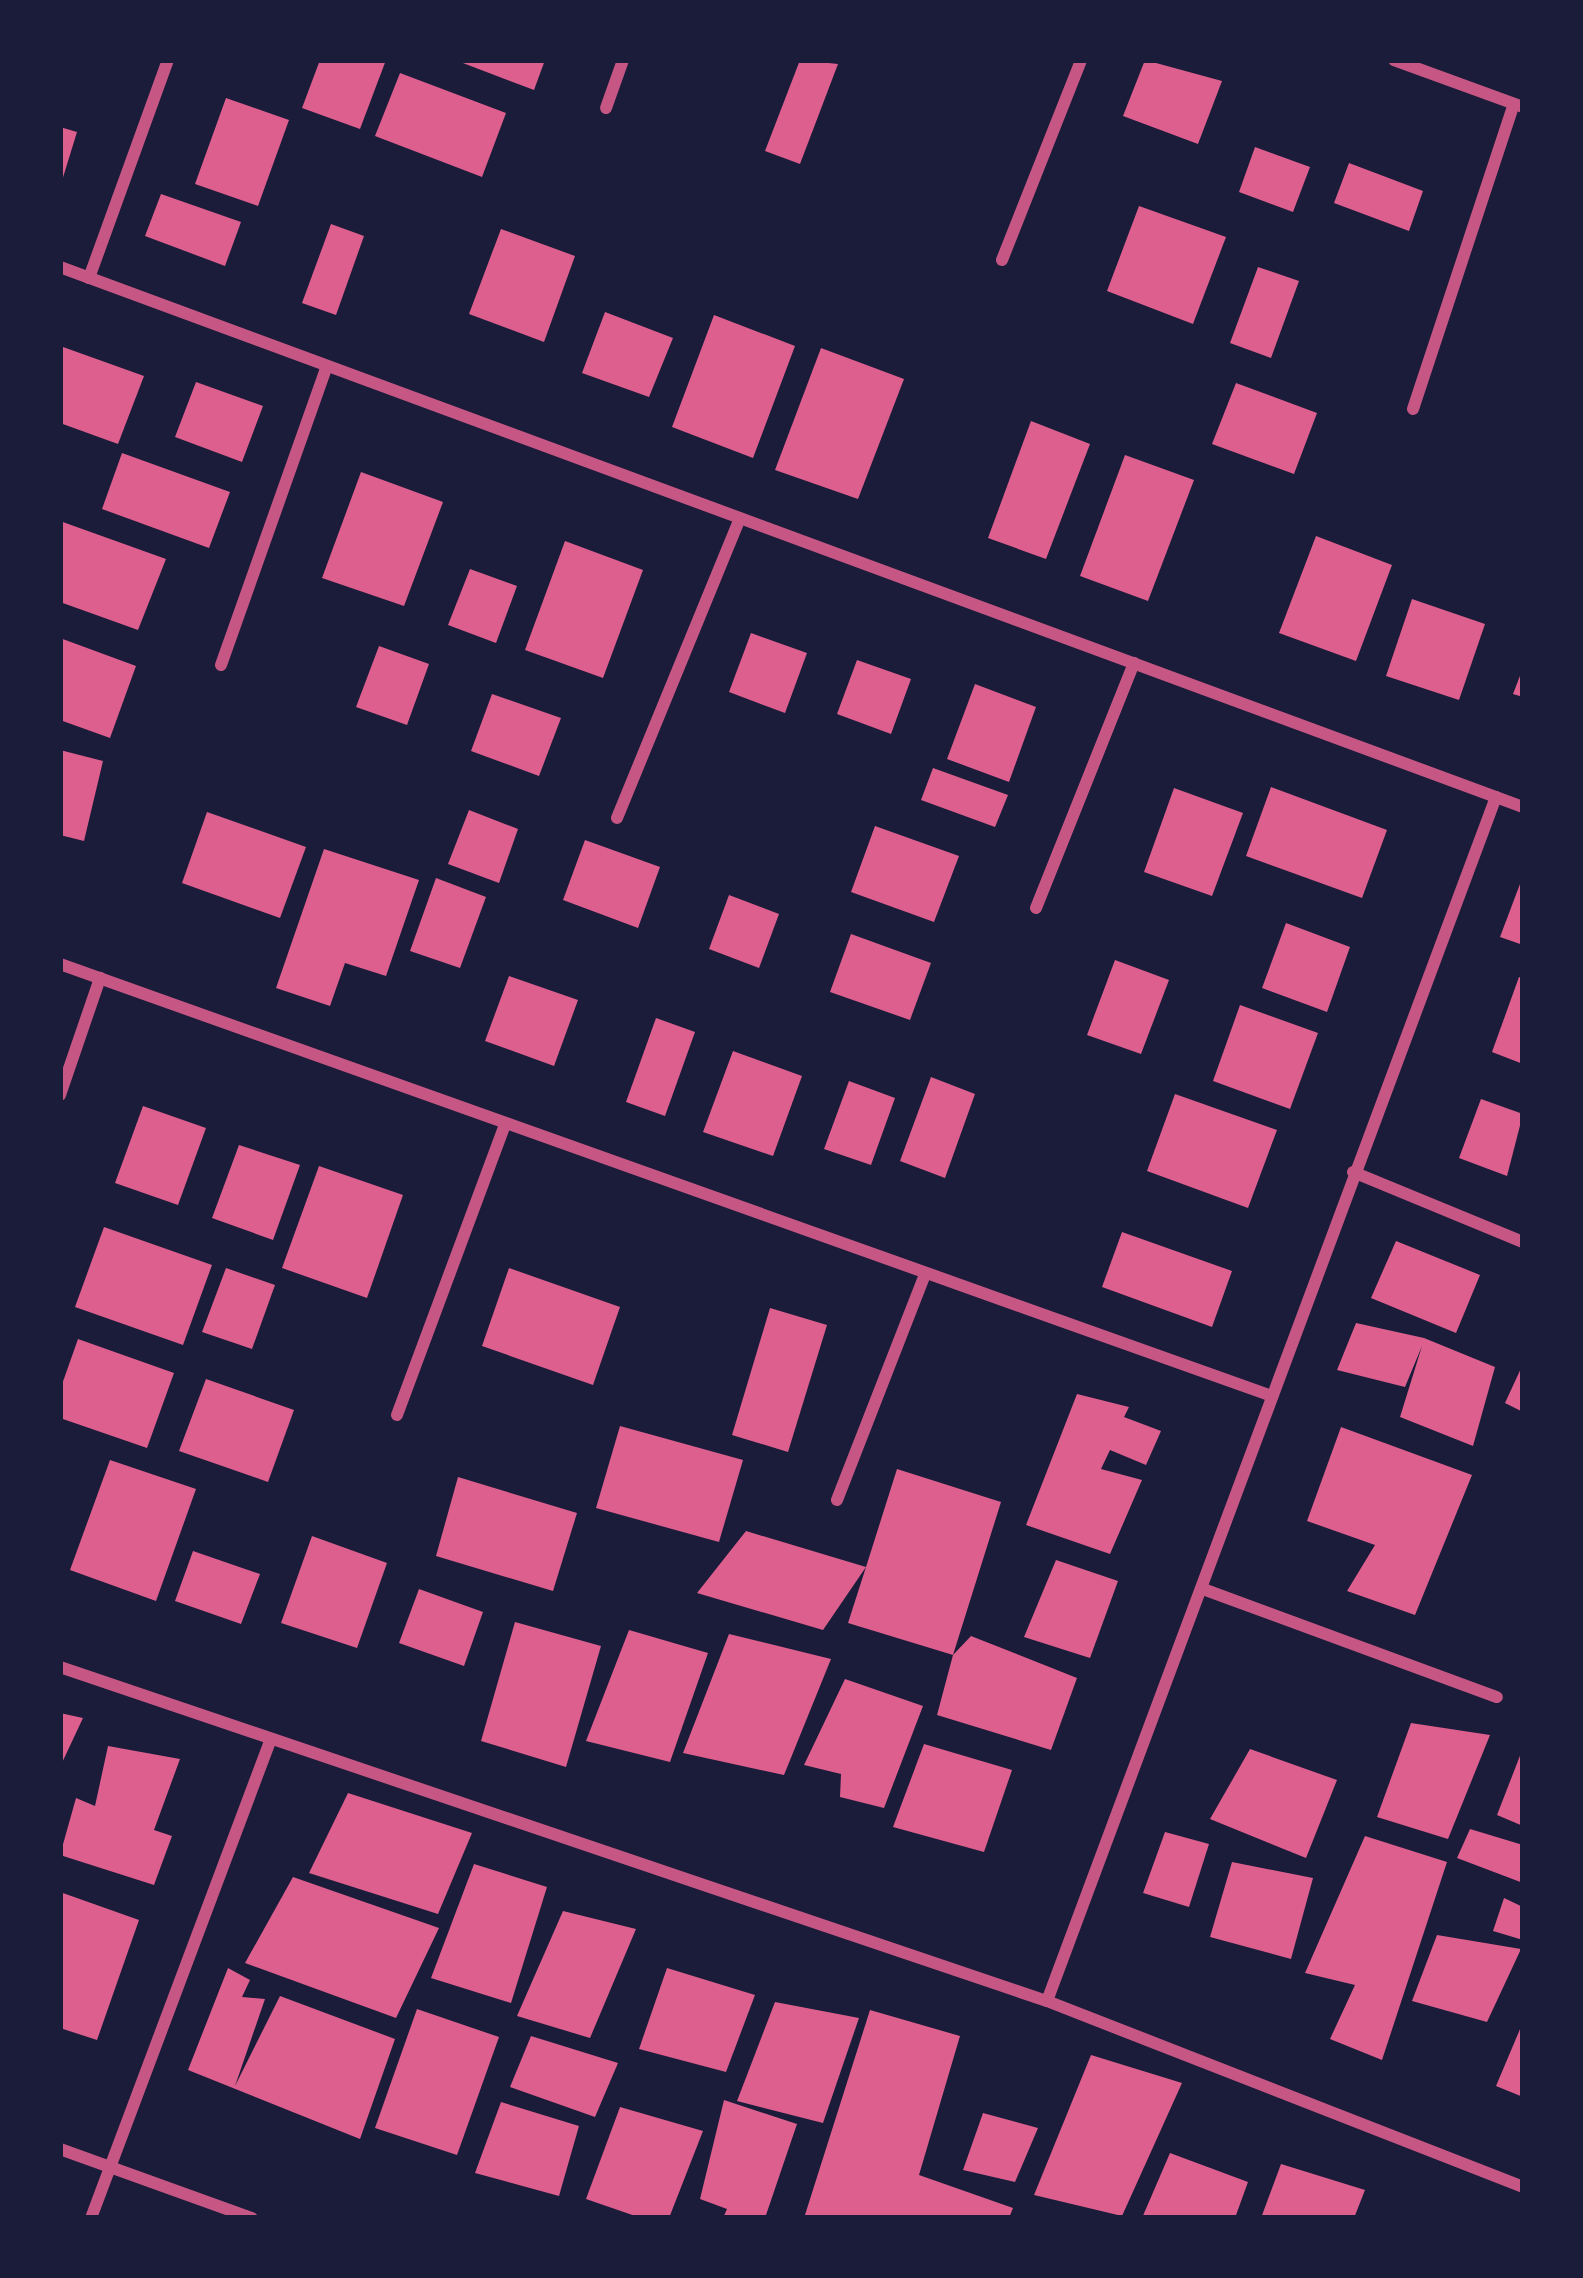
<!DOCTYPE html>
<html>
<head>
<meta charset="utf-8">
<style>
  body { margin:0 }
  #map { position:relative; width:1583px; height:2278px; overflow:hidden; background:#1b1b3a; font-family:"Sofia Sans Condensed",sans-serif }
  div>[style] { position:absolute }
  .building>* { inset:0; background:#dd5f8e }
  .minor>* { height:12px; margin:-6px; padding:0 6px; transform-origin:6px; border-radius:6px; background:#c65784 }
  span { translate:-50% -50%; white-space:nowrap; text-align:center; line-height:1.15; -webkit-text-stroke:12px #1b1b3a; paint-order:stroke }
  .frame { position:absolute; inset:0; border:63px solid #1b1b3a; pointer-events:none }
</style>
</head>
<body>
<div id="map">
  <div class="building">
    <i style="clip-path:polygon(320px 60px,386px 60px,360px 129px,302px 108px)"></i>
    <i style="clip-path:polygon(455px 60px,545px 60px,534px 90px)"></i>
    <i style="clip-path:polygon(800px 60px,838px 64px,800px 164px,765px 151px)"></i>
    <i style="clip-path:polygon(1145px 60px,1222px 81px,1198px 144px,1123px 116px)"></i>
    <i style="clip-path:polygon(400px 73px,506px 113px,482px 177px,375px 136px)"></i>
    <i style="clip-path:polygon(226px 98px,289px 120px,258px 206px,195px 184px)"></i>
    <i style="clip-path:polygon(60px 127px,77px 132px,61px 184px,60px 183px)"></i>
    <i style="clip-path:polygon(1255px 147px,1310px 167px,1293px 212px,1239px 192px)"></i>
    <i style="clip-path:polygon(1349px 163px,1423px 191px,1409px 231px,1334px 203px)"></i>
    <i style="clip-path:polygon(161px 194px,241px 222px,225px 266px,145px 236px)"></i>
    <i style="clip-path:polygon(1139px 206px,1226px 237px,1193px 324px,1107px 291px)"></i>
    <i style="clip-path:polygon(331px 224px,364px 236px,336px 315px,302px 303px)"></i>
    <i style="clip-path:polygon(501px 229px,575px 256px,544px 342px,469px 314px)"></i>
    <i style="clip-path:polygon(1258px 267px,1299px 281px,1271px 358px,1230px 343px)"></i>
    <i style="clip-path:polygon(605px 312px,673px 338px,649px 397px,582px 373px)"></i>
    <i style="clip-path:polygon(714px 315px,795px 346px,753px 458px,672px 427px)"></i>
    <i style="clip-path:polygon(63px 347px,144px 376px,118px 444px,60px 423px)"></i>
    <i style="clip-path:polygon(821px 348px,904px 379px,858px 499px,775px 470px)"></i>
    <i style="clip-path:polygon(196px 382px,263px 406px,242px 462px,175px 437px)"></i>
    <i style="clip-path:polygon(1236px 383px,1317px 413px,1294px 474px,1212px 444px)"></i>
    <i style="clip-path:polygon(1031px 421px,1090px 444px,1046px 559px,988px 538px)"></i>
    <i style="clip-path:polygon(122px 453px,230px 492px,209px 548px,102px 509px)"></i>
    <i style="clip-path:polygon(1125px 455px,1194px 480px,1148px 601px,1080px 576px)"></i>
    <i style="clip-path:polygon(361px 472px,443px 502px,404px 606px,322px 578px)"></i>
    <i style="clip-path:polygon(60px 521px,166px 559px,138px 630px,60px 602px)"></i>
    <i style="clip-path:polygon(1316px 536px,1392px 565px,1356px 661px,1279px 633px)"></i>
    <i style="clip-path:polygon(565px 541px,643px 570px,603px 678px,525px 650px)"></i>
    <i style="clip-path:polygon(470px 569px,517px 586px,496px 643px,448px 625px)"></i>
    <i style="clip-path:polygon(1412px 599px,1485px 624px,1459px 700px,1386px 676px)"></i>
    <i style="clip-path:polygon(751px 633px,807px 653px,785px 713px,729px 692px)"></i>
    <i style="clip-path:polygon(60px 638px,136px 666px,110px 738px,60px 720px)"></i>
    <i style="clip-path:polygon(379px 646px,429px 664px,407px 725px,356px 707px)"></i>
    <i style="clip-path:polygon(857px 660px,911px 679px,891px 734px,837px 714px)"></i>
    <i style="clip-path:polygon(1523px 668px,1523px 697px,1513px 694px)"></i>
    <i style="clip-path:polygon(975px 684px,1036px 707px,1009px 782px,947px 759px)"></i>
    <i style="clip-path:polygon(492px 694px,561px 718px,539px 776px,471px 751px)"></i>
    <i style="clip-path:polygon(60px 750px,103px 761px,84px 841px,60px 835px)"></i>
    <i style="clip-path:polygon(933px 768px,1008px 795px,995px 827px,921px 800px)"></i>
    <i style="clip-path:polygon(1271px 787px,1387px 830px,1362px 898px,1246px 856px)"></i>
    <i style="clip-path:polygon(1174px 788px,1243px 813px,1212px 896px,1144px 872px)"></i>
    <i style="clip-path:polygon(469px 810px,518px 829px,499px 883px,448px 864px)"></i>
    <i style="clip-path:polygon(207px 812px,306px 847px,280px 918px,182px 883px)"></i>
    <i style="clip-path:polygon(875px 826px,959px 856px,934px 922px,851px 892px)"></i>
    <i style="clip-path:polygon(585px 840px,660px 867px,638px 928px,563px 900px)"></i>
    <i style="clip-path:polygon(324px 849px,419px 880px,386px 976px,345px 963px,330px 1006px,276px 988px)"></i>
    <i style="clip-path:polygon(1523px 876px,1523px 945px,1500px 937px)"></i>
    <i style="clip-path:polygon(436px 878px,486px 897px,460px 968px,410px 951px)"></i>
    <i style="clip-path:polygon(729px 895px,779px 914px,759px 968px,709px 949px)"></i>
    <i style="clip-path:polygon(1286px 923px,1350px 947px,1327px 1012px,1262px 988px)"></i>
    <i style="clip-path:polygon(851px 934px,931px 963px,910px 1020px,830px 992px)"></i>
    <i style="clip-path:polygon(1115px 960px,1169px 980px,1141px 1054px,1087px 1035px)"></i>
    <i style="clip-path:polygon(509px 976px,578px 1000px,554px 1066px,485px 1041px)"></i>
    <i style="clip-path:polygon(1519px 977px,1523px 978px,1523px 1064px,1492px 1052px)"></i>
    <i style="clip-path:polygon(1240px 1005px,1318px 1033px,1290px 1109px,1213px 1081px)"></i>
    <i style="clip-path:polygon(656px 1018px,695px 1032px,665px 1116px,626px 1102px)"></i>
    <i style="clip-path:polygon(733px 1051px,802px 1076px,773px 1156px,703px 1132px)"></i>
    <i style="clip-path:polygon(931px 1077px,975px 1094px,945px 1178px,900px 1161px)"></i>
    <i style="clip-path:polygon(849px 1081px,895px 1098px,871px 1165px,824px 1149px)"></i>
    <i style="clip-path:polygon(1175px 1094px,1277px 1130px,1248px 1208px,1147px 1171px)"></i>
    <i style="clip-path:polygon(1481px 1099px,1523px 1114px,1507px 1176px,1459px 1158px)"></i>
    <i style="clip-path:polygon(143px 1106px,206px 1128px,178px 1205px,115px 1183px)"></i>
    <i style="clip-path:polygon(239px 1145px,300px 1165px,273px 1240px,212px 1218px)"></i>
    <i style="clip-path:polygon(319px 1166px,403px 1195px,367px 1298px,282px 1268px)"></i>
    <i style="clip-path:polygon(104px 1227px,212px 1265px,183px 1345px,75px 1307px)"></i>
    <i style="clip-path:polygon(1122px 1232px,1232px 1271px,1212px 1327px,1102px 1287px)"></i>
    <i style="clip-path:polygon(1396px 1241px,1480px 1275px,1456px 1333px,1371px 1298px)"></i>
    <i style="clip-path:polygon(226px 1268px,275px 1285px,252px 1349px,202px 1332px)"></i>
    <i style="clip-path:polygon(509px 1268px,620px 1307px,593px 1385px,482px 1346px)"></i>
    <i style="clip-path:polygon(770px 1308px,827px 1325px,788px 1452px,732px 1435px)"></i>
    <i style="clip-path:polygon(1356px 1323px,1424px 1338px,1495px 1367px,1473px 1446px,1400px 1417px,1422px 1346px,1405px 1387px,1337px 1370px)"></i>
    <i style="clip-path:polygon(78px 1339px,174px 1373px,147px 1448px,60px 1418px,60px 1390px)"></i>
    <i style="clip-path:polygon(1523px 1364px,1523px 1412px,1505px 1403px)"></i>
    <i style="clip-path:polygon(206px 1379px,294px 1410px,268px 1482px,179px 1451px)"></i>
    <i style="clip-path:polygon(1077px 1394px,1129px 1407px,1124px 1417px,1161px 1431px,1146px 1465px,1110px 1450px,1101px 1469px,1142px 1480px,1110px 1554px,1026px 1525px)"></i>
    <i style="clip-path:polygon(620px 1426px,743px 1460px,719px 1542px,596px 1508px)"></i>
    <i style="clip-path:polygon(1341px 1427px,1472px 1475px,1415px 1615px,1347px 1591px,1375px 1545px,1307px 1521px)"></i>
    <i style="clip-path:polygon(110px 1460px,196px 1489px,156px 1601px,70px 1570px)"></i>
    <i style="clip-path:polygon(897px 1469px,1001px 1502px,953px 1655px,848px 1623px,866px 1567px,823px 1630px,697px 1593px,746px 1531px,866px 1567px)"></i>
    <i style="clip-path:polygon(458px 1477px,577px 1513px,553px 1591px,436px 1556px)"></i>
    <i style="clip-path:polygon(312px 1536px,387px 1563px,357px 1648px,281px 1623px)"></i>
    <i style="clip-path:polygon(193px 1551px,260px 1574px,241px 1624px,175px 1601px)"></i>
    <i style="clip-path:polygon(1056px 1560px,1118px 1581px,1090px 1658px,1024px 1637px)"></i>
    <i style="clip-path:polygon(419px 1589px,483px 1612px,464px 1666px,399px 1643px)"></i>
    <i style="clip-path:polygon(515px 1622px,601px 1646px,566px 1767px,481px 1741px)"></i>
    <i style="clip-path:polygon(629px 1630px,708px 1653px,670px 1762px,586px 1741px)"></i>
    <i style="clip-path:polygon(729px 1634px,831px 1659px,784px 1775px,683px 1753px)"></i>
    <i style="clip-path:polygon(971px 1636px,1077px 1678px,1051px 1750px,937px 1715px,953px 1655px)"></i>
    <i style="clip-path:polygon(845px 1679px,923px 1706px,884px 1808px,840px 1797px,841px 1774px,804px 1765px)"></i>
    <i style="clip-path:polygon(60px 1713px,83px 1718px,60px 1767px)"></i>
    <i style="clip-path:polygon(1411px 1723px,1490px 1735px,1448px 1839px,1377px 1817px)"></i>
    <i style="clip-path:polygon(924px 1744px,1012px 1770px,984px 1852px,893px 1827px)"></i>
    <i style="clip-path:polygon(108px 1746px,180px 1759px,154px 1830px,172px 1836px,154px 1885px,60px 1855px,76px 1798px,95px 1806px)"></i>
    <i style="clip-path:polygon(1523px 1748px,1523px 1826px,1497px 1815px)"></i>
    <i style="clip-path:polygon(1250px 1749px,1337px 1780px,1306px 1858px,1210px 1819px)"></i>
    <i style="clip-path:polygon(348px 1793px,472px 1833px,438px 1914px,309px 1873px)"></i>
    <i style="clip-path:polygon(1470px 1829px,1523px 1845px,1523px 1883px,1457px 1858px)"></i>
    <i style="clip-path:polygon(1165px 1832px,1209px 1844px,1189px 1907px,1143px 1893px)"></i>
    <i style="clip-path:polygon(1365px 1836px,1447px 1862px,1382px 2060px,1330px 2039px,1355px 1985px,1305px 1973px)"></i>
    <i style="clip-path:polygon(1232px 1862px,1313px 1878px,1291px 1959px,1210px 1937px)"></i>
    <i style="clip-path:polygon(474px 1864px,547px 1887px,511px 2003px,431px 1978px)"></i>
    <i style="clip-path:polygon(293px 1877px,439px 1928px,396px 2018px,245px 1963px)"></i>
    <i style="clip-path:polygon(60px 1892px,139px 1920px,97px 2040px,60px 2028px)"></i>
    <i style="clip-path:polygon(1504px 1898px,1523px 1907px,1523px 1940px,1493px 1931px)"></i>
    <i style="clip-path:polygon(563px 1911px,636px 1929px,590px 2038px,517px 2016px)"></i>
    <i style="clip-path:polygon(1437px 1935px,1521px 1949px,1487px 2022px,1412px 2001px)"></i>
    <i style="clip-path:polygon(228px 1968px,250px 1980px,242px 1997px,265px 1999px,235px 2086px,280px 1996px,395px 2039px,360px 2139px,188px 2070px)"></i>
    <i style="clip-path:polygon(667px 1968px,755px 1995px,726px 2072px,639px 2049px)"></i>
    <i style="clip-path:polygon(775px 2002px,859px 2018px,823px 2123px,737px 2101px)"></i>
    <i style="clip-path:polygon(417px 2009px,499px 2037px,457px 2155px,375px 2128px)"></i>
    <i style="clip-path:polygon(870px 2010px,960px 2036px,919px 2175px,1013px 2208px,1009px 2218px,804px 2218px)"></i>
    <i style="clip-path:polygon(1523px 2022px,1523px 2097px,1496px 2086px)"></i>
    <i style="clip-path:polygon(531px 2036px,618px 2063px,595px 2117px,510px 2087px)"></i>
    <i style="clip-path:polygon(1091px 2055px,1182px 2083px,1122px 2216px,1034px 2195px)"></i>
    <i style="clip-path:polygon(724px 2100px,797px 2124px,765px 2218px,723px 2218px,727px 2209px,700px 2199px)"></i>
    <i style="clip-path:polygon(501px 2102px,579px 2126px,559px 2196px,475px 2173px)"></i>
    <i style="clip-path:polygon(620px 2107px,703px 2131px,669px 2218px,641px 2218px,586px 2199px)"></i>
    <i style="clip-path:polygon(983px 2113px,1038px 2128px,1015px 2182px,963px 2170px)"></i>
    <i style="clip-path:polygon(1170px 2153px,1248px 2182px,1235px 2218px,1142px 2218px)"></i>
    <i style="clip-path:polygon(1281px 2164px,1365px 2190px,1354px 2218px,1261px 2218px)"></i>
  </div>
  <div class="minor">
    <i style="left:1394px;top:60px;width:137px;rotate:20deg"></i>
    <i style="left:606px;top:108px;width:51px;rotate:-70.5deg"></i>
    <i style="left:1002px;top:260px;width:215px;rotate:-68.4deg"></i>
    <i style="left:60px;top:267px;width:1559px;rotate:20.26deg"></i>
    <i style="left:89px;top:278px;width:232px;rotate:-70.1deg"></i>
    <i style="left:1413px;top:409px;width:321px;rotate:-71.7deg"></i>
    <i style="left:221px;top:665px;width:317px;rotate:-70.5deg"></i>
    <i style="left:617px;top:818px;width:324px;rotate:-67.7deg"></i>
    <i style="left:1036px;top:908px;width:264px;rotate:-68.2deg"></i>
    <i style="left:60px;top:964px;width:1287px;rotate:19.62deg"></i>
    <i style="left:60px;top:1095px;width:124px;rotate:-71.1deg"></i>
    <i style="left:1353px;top:1172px;width:184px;rotate:22.4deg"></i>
    <i style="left:397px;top:1415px;width:310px;rotate:-69.6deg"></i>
    <i style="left:837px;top:1500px;width:243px;rotate:-68.7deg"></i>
    <i style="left:1203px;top:1589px;width:313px;rotate:20.2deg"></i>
    <i style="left:60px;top:1667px;width:1042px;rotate:18.7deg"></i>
    <i style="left:1047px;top:2001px;width:511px;rotate:21.34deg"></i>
    <i style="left:1047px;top:2001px;width:1285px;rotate:-69.55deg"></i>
    <i style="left:60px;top:2149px;width:204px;rotate:19.8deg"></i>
    <i style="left:91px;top:2218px;width:506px;rotate:-69.42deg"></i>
  </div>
  <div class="frame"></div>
</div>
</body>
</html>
